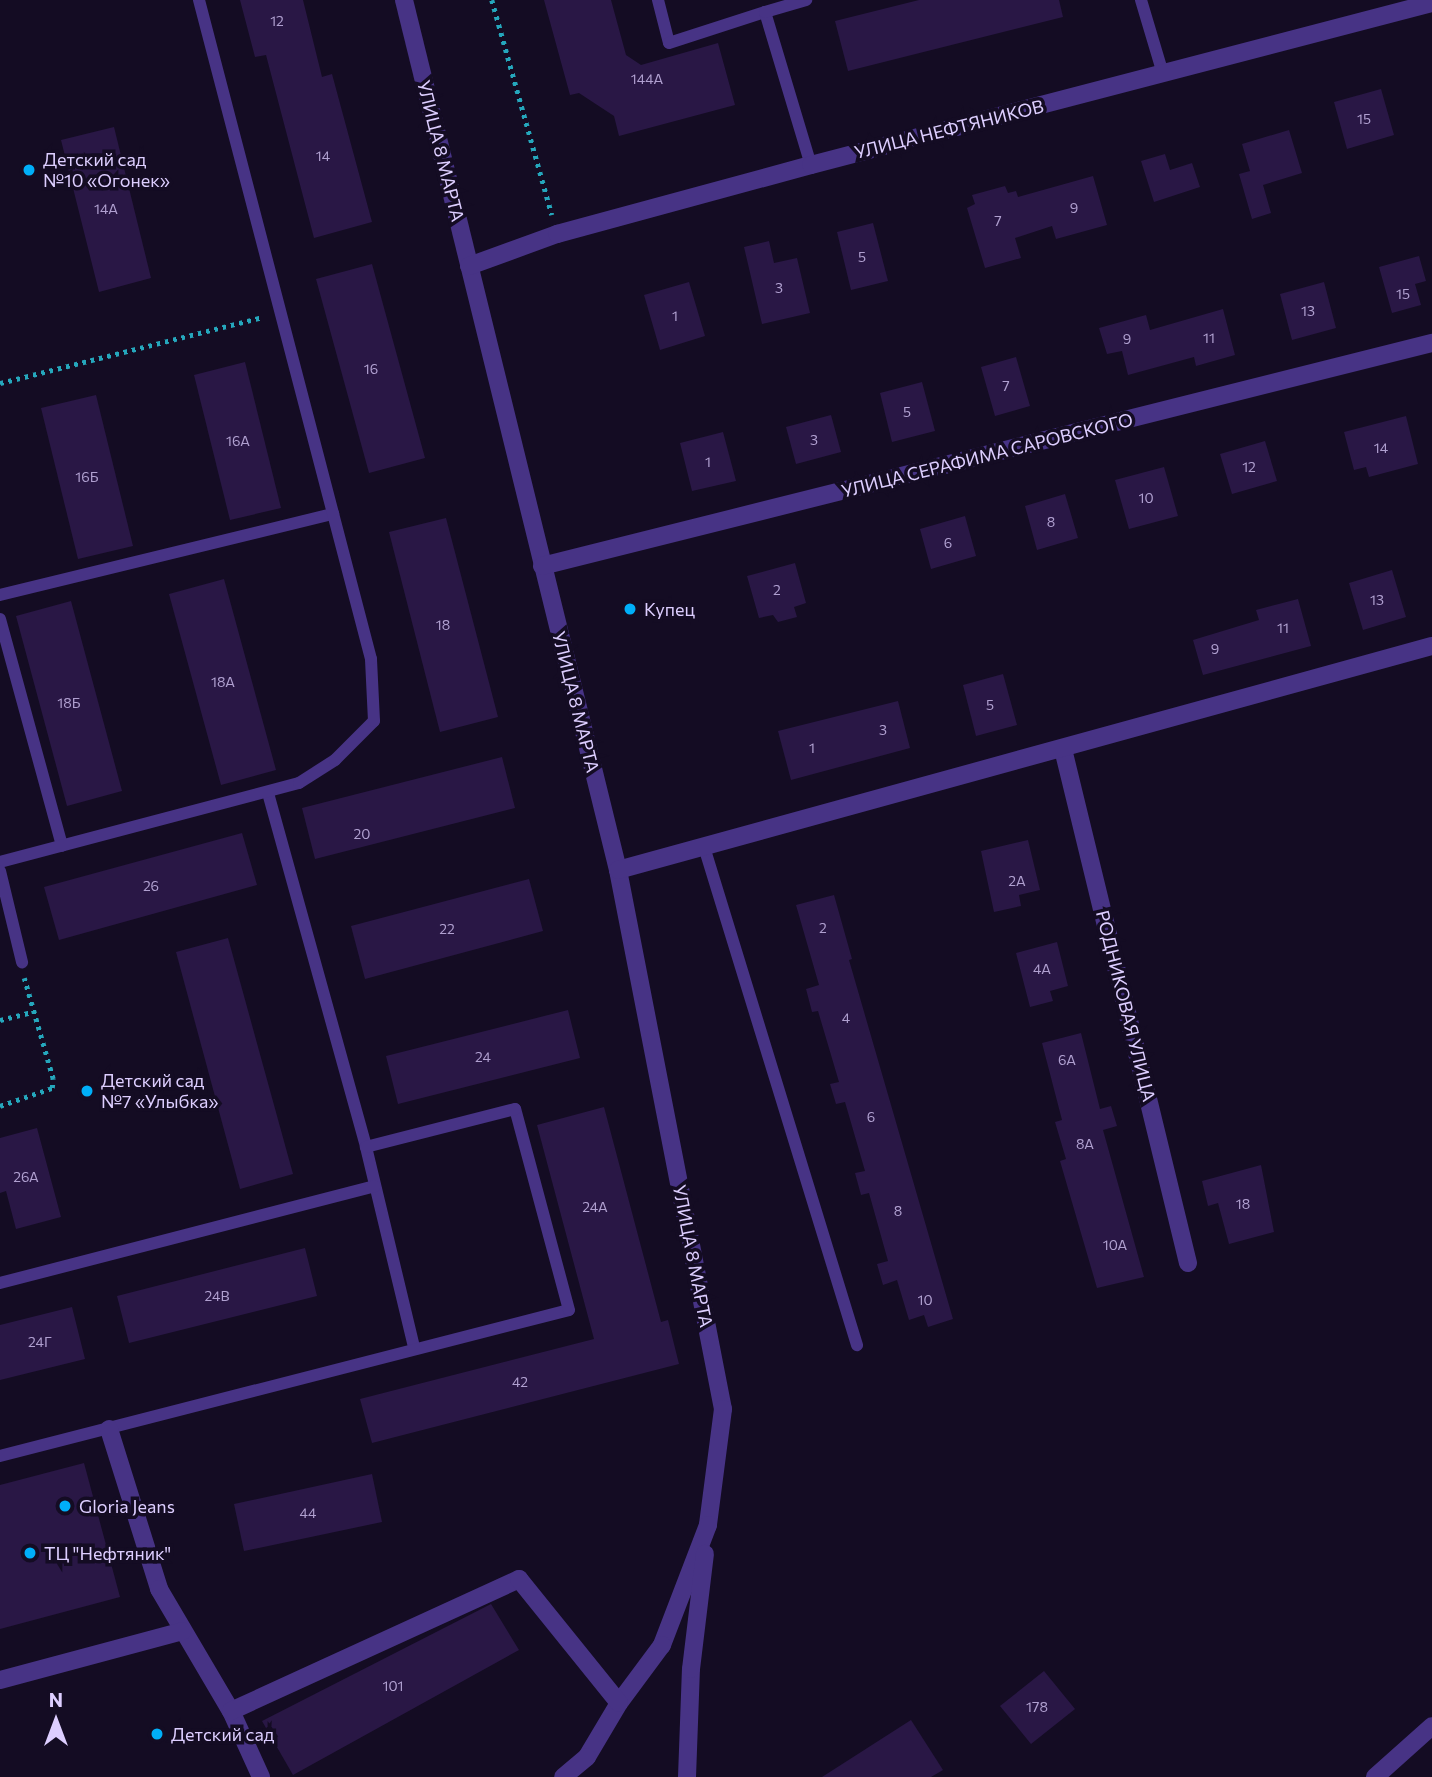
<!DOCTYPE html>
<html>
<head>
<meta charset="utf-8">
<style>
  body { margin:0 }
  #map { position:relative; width:1432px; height:1777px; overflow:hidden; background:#140c23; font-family:Commissioner,sans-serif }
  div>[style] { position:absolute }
  .building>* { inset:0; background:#291745 }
  .path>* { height:4.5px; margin-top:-2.25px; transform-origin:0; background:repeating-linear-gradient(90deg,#25a7bc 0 3.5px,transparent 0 8.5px) }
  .service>* { height:12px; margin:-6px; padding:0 6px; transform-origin:6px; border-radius:6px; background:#473385 }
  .minor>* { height:18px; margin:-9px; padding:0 9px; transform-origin:9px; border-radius:9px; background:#473385 }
  .dots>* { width:19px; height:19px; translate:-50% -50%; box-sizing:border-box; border:4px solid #140c23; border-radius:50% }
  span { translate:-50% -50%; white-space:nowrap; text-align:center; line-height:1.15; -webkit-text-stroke:7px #140c23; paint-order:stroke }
  .number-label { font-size:14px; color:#b0a0d0 }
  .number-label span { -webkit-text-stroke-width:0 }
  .street-label { font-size:18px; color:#ddceff }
  .poi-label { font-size:18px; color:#ddceff }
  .left { translate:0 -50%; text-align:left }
  .north { position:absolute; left:21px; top:1686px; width:70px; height:70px; -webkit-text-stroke:5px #140c23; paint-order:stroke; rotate:0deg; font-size:19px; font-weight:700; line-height:28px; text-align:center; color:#ddceff }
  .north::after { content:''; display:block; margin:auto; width:24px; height:32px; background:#ddceff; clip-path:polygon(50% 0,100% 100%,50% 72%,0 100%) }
</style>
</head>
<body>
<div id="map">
  <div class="building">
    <i style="clip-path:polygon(240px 0,303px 0,322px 77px,332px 74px,372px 222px,314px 238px,266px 55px,255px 57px)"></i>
    <i style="clip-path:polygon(544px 0,611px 0,626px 55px,641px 65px,718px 43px,735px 105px,619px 136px,614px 116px,579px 93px,570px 95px)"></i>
    <i style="clip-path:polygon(919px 0,1059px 0,1063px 17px,848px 71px,835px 21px)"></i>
    <i style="clip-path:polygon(1381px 89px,1394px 135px,1347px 149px,1334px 102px)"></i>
    <i style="clip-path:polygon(114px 127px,151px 278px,99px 292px,61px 140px)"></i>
    <i style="clip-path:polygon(1289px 130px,1302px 173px,1263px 185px,1271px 213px,1252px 219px,1239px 174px,1250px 171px,1242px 144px)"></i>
    <i style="clip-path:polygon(1165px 154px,1170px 170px,1192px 163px,1200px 187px,1154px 202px,1141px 161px)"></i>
    <i style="clip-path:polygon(1093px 176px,1107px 225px,1056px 239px,1052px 226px,1015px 238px,1021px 258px,985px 268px,967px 208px,975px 204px,972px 195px,1005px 186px,1008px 193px,1016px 191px,1018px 197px)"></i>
    <i style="clip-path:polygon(873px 223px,888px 281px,851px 290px,837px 232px)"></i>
    <i style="clip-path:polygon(769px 241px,774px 263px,797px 258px,810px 313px,762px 324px,744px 247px)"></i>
    <i style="clip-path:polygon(1419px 256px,1426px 281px,1415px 284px,1421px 305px,1392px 313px,1379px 267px)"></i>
    <i style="clip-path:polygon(372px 264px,425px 458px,369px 473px,316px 279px)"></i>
    <i style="clip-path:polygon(689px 282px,705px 336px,660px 350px,644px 295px)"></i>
    <i style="clip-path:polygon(1324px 282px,1336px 328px,1292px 340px,1280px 294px)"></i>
    <i style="clip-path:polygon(1223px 309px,1235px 355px,1196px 366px,1194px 357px,1128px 375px,1122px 351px,1107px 354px,1099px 328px,1146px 315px,1150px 330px)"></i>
    <i style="clip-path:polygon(1016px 357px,1030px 406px,995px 416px,981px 367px)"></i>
    <i style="clip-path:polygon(245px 362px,281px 508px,230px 520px,194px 375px)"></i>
    <i style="clip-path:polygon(922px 382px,935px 431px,892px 442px,880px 393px)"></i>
    <i style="clip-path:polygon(96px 395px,133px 546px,78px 559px,41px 408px)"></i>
    <i style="clip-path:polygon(831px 415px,841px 452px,796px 464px,786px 427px)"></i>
    <i style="clip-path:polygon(1406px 416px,1418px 464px,1369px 477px,1366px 467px,1354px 470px,1344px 432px)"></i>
    <i style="clip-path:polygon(723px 432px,736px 481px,692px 491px,680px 443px)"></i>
    <i style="clip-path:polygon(1265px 441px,1277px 481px,1232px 494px,1220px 454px)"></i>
    <i style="clip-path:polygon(1164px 467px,1178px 516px,1129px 529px,1115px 480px)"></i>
    <i style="clip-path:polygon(1065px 494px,1078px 538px,1037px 550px,1025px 506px)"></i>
    <i style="clip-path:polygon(965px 516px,976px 556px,931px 569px,920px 529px)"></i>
    <i style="clip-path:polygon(446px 518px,498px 717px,440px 732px,389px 532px)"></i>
    <i style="clip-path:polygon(795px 563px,806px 603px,794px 607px,797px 617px,778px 622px,773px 615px,759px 618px,747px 576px)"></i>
    <i style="clip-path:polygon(1392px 570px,1406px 617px,1363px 630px,1349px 583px)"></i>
    <i style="clip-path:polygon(224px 579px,276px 770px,221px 785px,169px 594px)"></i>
    <i style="clip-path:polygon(1298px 599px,1311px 646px,1203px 675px,1193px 640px,1259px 620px,1256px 610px)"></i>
    <i style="clip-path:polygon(71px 601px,122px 791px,67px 806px,16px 616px)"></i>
    <i style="clip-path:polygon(1003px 674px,1017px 725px,976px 736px,963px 685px)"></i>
    <i style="clip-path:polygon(898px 701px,910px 748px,791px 780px,778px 731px)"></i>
    <i style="clip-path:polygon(502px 757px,515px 808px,315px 859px,302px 808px)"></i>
    <i style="clip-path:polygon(242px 833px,257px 885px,59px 940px,44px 887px)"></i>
    <i style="clip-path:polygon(1028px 840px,1040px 890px,1019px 895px,1021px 906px,994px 912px,981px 851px)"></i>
    <i style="clip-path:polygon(529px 879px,543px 931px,365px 979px,351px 926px)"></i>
    <i style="clip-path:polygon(834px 895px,852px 959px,849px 960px,953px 1319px,928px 1327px,924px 1315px,909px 1320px,897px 1280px,883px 1285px,877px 1264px,888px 1261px,869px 1193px,861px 1195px,855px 1173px,865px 1171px,845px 1102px,836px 1104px,830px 1084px,839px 1082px,818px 1011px,812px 1012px,806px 989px,819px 985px,796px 905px)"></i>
    <i style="clip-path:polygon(228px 938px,293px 1174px,240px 1189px,176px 952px)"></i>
    <i style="clip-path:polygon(1057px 942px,1068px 986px,1050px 991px,1053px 1001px,1030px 1007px,1016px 953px)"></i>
    <i style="clip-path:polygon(568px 1010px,580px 1058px,398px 1104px,386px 1056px)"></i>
    <i style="clip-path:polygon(1081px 1033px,1100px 1109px,1111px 1106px,1117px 1126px,1103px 1130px,1144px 1277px,1097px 1288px,1060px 1161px,1066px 1159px,1055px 1122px,1062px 1120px,1042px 1043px)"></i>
    <i style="clip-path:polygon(604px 1107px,661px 1322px,668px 1320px,679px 1364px,372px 1443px,360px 1399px,594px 1339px,537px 1125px)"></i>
    <i style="clip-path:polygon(37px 1128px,61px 1217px,16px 1229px,6px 1191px,0 1193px,0 1138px)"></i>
    <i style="clip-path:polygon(1261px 1165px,1274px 1232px,1229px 1244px,1218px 1203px,1208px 1206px,1202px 1181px)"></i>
    <i style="clip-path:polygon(305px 1248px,317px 1296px,129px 1343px,117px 1296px)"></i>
    <i style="clip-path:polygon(72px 1307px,85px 1359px,0 1380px,0 1325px)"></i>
    <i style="clip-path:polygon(84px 1463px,120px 1597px,0 1629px,0 1485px)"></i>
    <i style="clip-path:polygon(372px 1474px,382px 1522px,244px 1551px,234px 1504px)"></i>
    <i style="clip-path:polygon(491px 1604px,519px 1650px,293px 1775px,262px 1721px)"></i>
    <i style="clip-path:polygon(1044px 1671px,1075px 1709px,1031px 1744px,1000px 1706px)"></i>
    <i style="clip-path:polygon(911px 1720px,943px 1770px,931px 1777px,822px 1777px)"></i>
  </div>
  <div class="path">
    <i style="left:492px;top:0;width:223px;rotate:74.4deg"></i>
    <i style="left:0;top:383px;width:270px;rotate:-14.1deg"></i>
    <i style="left:0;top:1020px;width:34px;rotate:-14deg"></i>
    <i style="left:0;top:1106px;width:55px;rotate:-19.1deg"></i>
    <i style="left:52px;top:1088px;width:9px;rotate:-84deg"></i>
    <i style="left:53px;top:1079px;width:105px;rotate:-106deg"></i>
  </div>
  <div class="service">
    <i style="left:658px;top:0;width:44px;rotate:75.7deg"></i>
    <i style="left:669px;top:43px;width:101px;rotate:-17.9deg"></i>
    <i style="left:765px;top:12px;width:160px;rotate:73.3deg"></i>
    <i style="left:1141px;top:0;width:77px;rotate:73.4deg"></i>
    <i style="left:765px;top:12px;width:43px;rotate:-16.3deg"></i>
    <i style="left:0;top:595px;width:343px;rotate:-13.7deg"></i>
    <i style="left:0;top:619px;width:235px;rotate:74.7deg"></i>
    <i style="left:268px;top:793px;width:367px;rotate:74.5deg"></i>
    <i style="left:366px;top:1147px;width:206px;rotate:76.5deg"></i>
    <i style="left:705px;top:850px;width:518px;rotate:72.93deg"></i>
    <i style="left:0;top:862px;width:309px;rotate:-14.8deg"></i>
    <i style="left:299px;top:783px;width:43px;rotate:-32.6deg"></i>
    <i style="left:335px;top:760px;width:55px;rotate:-45deg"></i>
    <i style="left:374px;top:721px;width:62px;rotate:-92.8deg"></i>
    <i style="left:371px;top:659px;width:681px;rotate:-104.63deg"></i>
    <i style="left:0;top:871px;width:94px;rotate:76.4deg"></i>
    <i style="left:0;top:1283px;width:387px;rotate:-14.5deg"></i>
    <i style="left:0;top:1456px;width:587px;rotate:-14.39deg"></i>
    <i style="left:569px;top:1310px;width:208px;rotate:-105deg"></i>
    <i style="left:515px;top:1109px;width:154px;rotate:165.7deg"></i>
  </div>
  <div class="minor">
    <i style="left:404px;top:0;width:896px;rotate:76.18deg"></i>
    <i style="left:618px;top:870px;width:549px;rotate:78.98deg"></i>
    <i style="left:723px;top:1409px;width:117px;rotate:97.4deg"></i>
    <i style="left:708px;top:1525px;width:129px;rotate:111deg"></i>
    <i style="left:662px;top:1645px;width:72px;rotate:126.6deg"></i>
    <i style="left:619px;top:1703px;width:63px;rotate:120.7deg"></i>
    <i style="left:587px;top:1757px;width:31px;rotate:140deg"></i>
    <i style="left:469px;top:266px;width:94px;rotate:-20deg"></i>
    <i style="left:557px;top:234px;width:263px;rotate:-15.2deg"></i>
    <i style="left:811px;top:165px;width:642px;rotate:-14.62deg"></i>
    <i style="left:542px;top:566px;width:918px;rotate:-14.07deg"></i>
    <i style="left:1063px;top:749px;width:529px;rotate:76.33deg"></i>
    <i style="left:618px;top:870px;width:844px;rotate:-15.39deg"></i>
    <i style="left:109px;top:1429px;width:168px;rotate:72.6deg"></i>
    <i style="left:159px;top:1589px;width:142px;rotate:59.5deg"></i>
    <i style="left:0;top:1680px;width:189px;rotate:-15deg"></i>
    <i style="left:261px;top:1777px;width:72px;rotate:-114.4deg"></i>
    <i style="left:231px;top:1711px;width:317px;rotate:-24.6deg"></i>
    <i style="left:519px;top:1579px;width:159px;rotate:51.1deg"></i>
    <i style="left:687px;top:1777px;width:108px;rotate:-87.9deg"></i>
    <i style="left:691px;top:1669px;width:116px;rotate:-83.1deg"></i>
    <i style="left:1375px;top:1777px;width:76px;rotate:-41.8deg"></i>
  </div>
  <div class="dots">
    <i style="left:29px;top:170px;background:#00aff9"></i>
    <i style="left:630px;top:609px;background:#00aff9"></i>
    <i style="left:87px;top:1091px;background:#00aff9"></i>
    <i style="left:65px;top:1506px;background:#00aff9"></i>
    <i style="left:30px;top:1553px;background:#00aff9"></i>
    <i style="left:157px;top:1734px;background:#00aff9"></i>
  </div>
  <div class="number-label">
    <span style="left:277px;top:21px">12</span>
    <span style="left:647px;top:79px">144А</span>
    <span style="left:1364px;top:119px">15</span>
    <span style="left:323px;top:156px">14</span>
    <span style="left:1074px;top:208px">9</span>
    <span style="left:106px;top:209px">14А</span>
    <span style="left:998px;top:221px">7</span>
    <span style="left:862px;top:257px">5</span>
    <span style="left:779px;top:288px">3</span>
    <span style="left:1403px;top:294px">15</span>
    <span style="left:1308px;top:311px">13</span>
    <span style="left:675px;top:316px">1</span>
    <span style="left:1209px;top:338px">11</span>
    <span style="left:1127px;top:339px">9</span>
    <span style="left:371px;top:369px">16</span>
    <span style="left:1006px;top:386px">7</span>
    <span style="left:907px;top:412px">5</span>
    <span style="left:814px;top:440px">3</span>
    <span style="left:238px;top:441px">16А</span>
    <span style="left:1381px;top:448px">14</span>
    <span style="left:708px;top:462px">1</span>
    <span style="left:1249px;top:467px">12</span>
    <span style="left:87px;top:477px">16Б</span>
    <span style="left:1146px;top:498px">10</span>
    <span style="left:1051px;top:522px">8</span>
    <span style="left:948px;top:543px">6</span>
    <span style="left:777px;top:590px">2</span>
    <span style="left:1377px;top:600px">13</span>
    <span style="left:443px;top:625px">18</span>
    <span style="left:1283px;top:628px">11</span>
    <span style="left:1215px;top:649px">9</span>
    <span style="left:223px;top:682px">18А</span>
    <span style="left:69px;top:703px">18Б</span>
    <span style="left:990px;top:705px">5</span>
    <span style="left:883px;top:730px">3</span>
    <span style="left:812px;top:748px">1</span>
    <span style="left:362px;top:834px">20</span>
    <span style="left:1017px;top:881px">2А</span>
    <span style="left:151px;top:886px">26</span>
    <span style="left:823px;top:928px">2</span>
    <span style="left:447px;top:929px">22</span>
    <span style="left:1042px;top:969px">4А</span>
    <span style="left:846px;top:1018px">4</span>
    <span style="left:483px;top:1057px">24</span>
    <span style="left:1067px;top:1060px">6А</span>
    <span style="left:871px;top:1117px">6</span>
    <span style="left:1085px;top:1144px">8А</span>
    <span style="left:26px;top:1177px">26А</span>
    <span style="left:1243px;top:1204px">18</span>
    <span style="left:595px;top:1207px">24А</span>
    <span style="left:898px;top:1211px">8</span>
    <span style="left:1115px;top:1245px">10А</span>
    <span style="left:217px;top:1296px">24В</span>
    <span style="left:925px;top:1300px">10</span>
    <span style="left:40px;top:1342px">24Г</span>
    <span style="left:520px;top:1382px">42</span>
    <span style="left:308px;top:1513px">44</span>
    <span style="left:393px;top:1686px">101</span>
    <span style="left:1037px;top:1707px">178</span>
  </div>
  <div class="street-label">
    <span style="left:949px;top:129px;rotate:-14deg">УЛИЦА НЕФТЯНИКОВ</span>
    <span style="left:441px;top:151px;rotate:76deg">УЛИЦА 8 МАРТА</span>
    <span style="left:987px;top:455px;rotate:-14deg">УЛИЦА СЕРАФИМА САРОВСКОГО</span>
    <span style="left:576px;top:702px;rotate:76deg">УЛИЦА 8 МАРТА</span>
    <span style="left:1126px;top:1006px;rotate:76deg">РОДНИКОВАЯ УЛИЦА</span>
    <span style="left:693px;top:1256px;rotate:79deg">УЛИЦА 8 МАРТА</span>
  </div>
  <div class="poi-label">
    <span class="left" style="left:43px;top:170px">Детский сад<br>№10 «Огонек»</span>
    <span class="left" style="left:644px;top:609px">Купец</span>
    <span class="left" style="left:101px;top:1091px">Детский сад<br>№7 «Улыбка»</span>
    <span class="left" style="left:79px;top:1506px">Gloria Jeans</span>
    <span class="left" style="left:44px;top:1553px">ТЦ "Нефтяник"</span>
    <span class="left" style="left:171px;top:1734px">Детский сад</span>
  </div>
  <div class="north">N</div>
</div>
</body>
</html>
